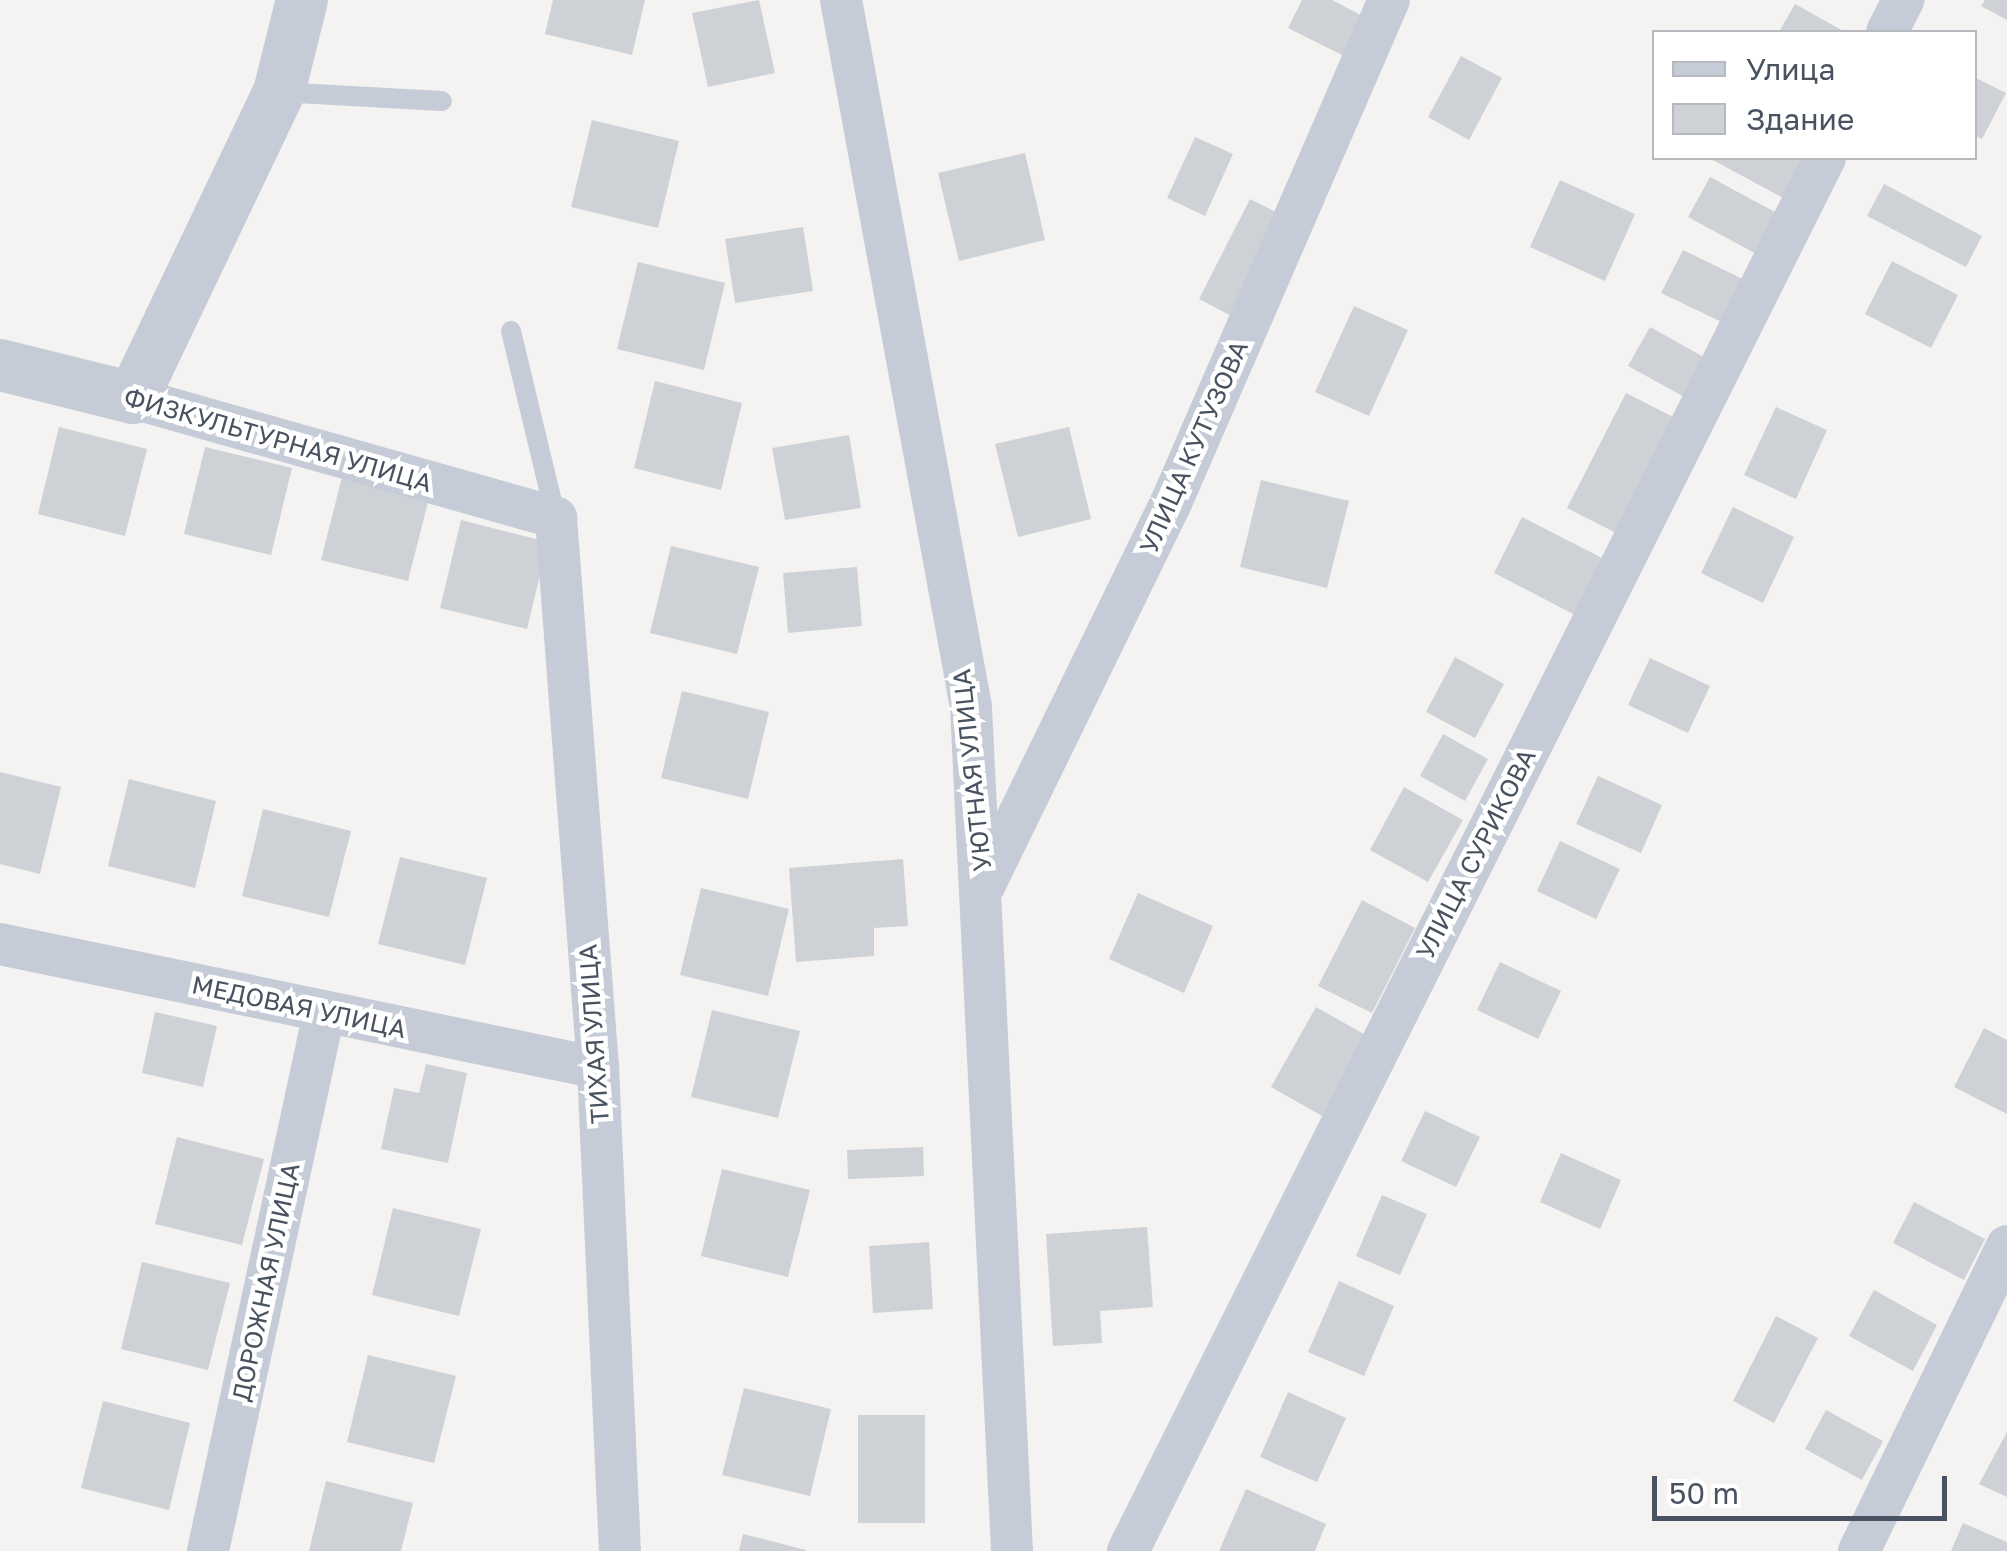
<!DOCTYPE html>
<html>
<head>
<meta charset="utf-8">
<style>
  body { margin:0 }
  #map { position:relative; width:2007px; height:1551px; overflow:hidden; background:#f4f3f2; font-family:"Golos Text",sans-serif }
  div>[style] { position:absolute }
  .building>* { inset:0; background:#ced1d6 }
  .service>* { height:20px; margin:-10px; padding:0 10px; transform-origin:10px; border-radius:10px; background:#c6ccd7 }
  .minor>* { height:42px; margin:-21px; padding:0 21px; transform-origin:21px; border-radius:21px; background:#c6ccd7 }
  .tertiary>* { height:52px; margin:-26px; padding:0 26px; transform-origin:26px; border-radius:26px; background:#c6ccd7 }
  span { translate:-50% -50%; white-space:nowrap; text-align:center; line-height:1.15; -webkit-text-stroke:9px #fff; paint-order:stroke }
  .street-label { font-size:25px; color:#495260 }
  .legend { position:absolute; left:1652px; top:30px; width:325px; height:130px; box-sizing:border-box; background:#fff; border:2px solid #b6babf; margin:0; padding:12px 18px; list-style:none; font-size:30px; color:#495260 }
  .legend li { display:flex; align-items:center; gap:20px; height:50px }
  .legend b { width:50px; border:2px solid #b6babf }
  .scale { position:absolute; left:1652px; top:1476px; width:295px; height:45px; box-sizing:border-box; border:5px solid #495260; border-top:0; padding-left:12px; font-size:30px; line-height:35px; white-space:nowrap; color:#495260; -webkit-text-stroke:8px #fff; paint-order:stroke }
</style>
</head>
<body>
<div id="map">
  <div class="building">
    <i style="clip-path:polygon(553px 0,645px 0,632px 55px,545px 34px)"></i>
    <i style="clip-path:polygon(759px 0,775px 73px,708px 87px,692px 13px)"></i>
    <i style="clip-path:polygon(1302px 0,1332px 0,1370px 20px,1350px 59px,1288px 28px)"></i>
    <i style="clip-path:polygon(1985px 0,2007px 0,2007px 20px,1981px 6px)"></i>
    <i style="clip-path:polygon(1795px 4px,1845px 32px,1779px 32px)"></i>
    <i style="clip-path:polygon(1461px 56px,1502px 78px,1469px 140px,1428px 117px)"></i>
    <i style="clip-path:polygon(1974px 77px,2006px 93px,1982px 139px,1974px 135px)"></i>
    <i style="clip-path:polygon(592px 120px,679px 141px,658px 228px,571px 207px)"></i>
    <i style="clip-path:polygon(1195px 137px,1233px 154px,1205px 216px,1167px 198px)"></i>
    <i style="clip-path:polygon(1025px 153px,1045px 240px,959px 261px,938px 173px)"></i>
    <i style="clip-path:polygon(1709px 158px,1805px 158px,1787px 200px)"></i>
    <i style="clip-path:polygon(1710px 177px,1784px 217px,1762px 257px,1688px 217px)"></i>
    <i style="clip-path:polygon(1560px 180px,1635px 214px,1605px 281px,1530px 247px)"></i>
    <i style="clip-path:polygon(1884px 184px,1982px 236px,1966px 267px,1867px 216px)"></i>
    <i style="clip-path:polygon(1250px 199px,1292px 220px,1241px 321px,1199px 299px)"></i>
    <i style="clip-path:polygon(803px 227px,813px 291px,735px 303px,725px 239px)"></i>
    <i style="clip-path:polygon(1683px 250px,1751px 283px,1730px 326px,1661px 293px)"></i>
    <i style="clip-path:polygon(1892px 261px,1958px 295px,1931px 348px,1865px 314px)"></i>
    <i style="clip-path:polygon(638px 262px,725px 283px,704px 370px,617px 349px)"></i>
    <i style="clip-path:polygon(1354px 306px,1408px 330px,1369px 416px,1315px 392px)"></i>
    <i style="clip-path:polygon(1650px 327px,1711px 361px,1690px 400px,1628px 366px)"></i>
    <i style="clip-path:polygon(655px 381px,742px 403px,721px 490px,634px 468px)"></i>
    <i style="clip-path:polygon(1626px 393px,1683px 422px,1624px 537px,1567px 508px)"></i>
    <i style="clip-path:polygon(1776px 407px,1827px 430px,1796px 499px,1744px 475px)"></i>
    <i style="clip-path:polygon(59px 427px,147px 449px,125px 536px,38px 514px)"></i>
    <i style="clip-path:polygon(1069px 427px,1091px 519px,1018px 537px,995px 444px)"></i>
    <i style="clip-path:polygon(849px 435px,861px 508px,785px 520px,772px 448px)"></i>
    <i style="clip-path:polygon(205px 447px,292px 468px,271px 555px,184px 534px)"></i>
    <i style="clip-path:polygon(343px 473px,430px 494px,408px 581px,321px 560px)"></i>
    <i style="clip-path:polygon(1261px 480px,1349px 501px,1327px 588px,1240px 567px)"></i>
    <i style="clip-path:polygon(1733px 507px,1794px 537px,1763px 603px,1701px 573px)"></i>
    <i style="clip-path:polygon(1522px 517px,1608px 561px,1579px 617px,1494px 573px)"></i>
    <i style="clip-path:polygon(461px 520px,548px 542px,527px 629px,440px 608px)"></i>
    <i style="clip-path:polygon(671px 546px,759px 567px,737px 654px,650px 633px)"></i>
    <i style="clip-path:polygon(857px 567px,862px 626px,788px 633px,783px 573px)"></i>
    <i style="clip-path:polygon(1455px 657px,1504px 684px,1475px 738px,1426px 712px)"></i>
    <i style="clip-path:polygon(1650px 658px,1710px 686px,1688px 733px,1628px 705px)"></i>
    <i style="clip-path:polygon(682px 691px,769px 712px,748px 799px,661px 778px)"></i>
    <i style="clip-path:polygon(1443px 734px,1488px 759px,1465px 801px,1420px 776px)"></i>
    <i style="clip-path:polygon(0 772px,61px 787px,40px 874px,0 864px)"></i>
    <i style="clip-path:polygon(1598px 776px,1662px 805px,1641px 853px,1576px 824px)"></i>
    <i style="clip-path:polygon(129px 779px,216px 801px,195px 888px,108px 866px)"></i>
    <i style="clip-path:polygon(1404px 787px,1463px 820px,1428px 882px,1370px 850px)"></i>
    <i style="clip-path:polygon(263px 809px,351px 831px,329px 917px,242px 896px)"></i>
    <i style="clip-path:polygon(1560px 841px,1620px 869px,1596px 919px,1537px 891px)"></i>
    <i style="clip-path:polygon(400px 857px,487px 878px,465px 965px,378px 944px)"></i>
    <i style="clip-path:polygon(903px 859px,908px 926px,874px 928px,874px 956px,796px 962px,789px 868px)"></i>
    <i style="clip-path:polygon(701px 888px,789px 909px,768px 996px,680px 975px)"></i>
    <i style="clip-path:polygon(1138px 893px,1213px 926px,1184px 993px,1109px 959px)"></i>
    <i style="clip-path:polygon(1362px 900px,1415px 928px,1372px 1013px,1318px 986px)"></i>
    <i style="clip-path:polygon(1500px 962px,1561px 991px,1538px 1039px,1477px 1010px)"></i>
    <i style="clip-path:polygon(1316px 1007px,1369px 1037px,1324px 1117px,1271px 1087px)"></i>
    <i style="clip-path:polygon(712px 1010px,800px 1031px,778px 1118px,691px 1097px)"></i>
    <i style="clip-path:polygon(155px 1012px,217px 1026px,203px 1087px,142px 1073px)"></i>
    <i style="clip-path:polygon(1984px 1028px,2007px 1040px,2007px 1114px,1954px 1087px)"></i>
    <i style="clip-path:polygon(426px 1064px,467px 1073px,448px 1163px,381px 1149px,394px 1088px,419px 1093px)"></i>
    <i style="clip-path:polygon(1425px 1111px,1480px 1137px,1456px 1187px,1401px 1161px)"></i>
    <i style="clip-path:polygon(177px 1137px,264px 1159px,242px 1245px,155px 1224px)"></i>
    <i style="clip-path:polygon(923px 1147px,924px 1176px,848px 1179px,847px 1150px)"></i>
    <i style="clip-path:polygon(1561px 1153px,1621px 1180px,1600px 1229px,1540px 1202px)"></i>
    <i style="clip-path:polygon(722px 1169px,810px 1190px,788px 1277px,701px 1256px)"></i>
    <i style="clip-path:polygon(1382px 1195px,1427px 1214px,1400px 1275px,1356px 1256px)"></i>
    <i style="clip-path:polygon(1914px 1202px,1985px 1239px,1964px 1280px,1893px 1243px)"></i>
    <i style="clip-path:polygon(393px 1208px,481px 1229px,459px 1316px,372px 1295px)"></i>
    <i style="clip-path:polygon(1147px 1227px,1153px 1307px,1100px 1311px,1102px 1343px,1053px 1346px,1046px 1234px)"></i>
    <i style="clip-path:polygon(929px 1242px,933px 1309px,873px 1313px,869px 1246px)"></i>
    <i style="clip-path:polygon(142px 1262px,230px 1283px,208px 1370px,121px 1349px)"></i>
    <i style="clip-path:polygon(1339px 1281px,1394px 1306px,1364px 1376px,1308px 1352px)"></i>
    <i style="clip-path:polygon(1874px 1290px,1937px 1325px,1913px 1371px,1849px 1336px)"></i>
    <i style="clip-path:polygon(1776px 1316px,1818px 1338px,1774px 1423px,1733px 1401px)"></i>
    <i style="clip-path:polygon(368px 1355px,456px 1376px,434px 1463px,347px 1442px)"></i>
    <i style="clip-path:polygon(744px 1388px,831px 1409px,810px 1496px,722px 1475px)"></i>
    <i style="clip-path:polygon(1288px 1392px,1346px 1418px,1317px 1482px,1260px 1457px)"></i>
    <i style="clip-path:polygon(103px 1401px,190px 1423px,169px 1510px,81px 1488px)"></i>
    <i style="clip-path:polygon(1826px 1410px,1883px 1441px,1862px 1480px,1805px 1449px)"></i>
    <i style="clip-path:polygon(858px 1415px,925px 1415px,925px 1523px,858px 1523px)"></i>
    <i style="clip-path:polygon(2007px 1432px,2007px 1497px,1979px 1484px)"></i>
    <i style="clip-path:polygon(326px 1481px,413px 1503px,401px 1551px,309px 1551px)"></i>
    <i style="clip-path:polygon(1246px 1489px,1326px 1524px,1315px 1551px,1219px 1551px)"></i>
    <i style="clip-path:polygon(1963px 1523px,2007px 1542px,2007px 1551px,1951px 1551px)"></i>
    <i style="clip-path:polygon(743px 1534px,806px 1550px,806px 1551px,739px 1551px)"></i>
  </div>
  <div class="service">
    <i style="left:279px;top:92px;width:163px;rotate:3.2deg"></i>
    <i style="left:511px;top:331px;width:192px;rotate:76.5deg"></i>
  </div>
  <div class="minor">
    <i style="left:841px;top:0;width:719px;rotate:79.58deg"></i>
    <i style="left:971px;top:707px;width:845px;rotate:87.22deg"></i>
    <i style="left:1887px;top:32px;width:36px;rotate:-63deg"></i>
    <i style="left:133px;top:398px;width:440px;rotate:15.8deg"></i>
    <i style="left:556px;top:518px;width:552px;rotate:85.63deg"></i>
    <i style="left:598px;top:1068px;width:484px;rotate:87.4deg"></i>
    <i style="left:984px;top:886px;width:424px;rotate:-64deg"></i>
    <i style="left:1170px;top:505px;width:550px;rotate:-66.56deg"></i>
    <i style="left:0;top:944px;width:611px;rotate:11.71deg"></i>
    <i style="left:208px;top:1551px;width:550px;rotate:-77.83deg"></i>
    <i style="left:1128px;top:1551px;width:1558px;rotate:-63.42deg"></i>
    <i style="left:1859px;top:1551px;width:339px;rotate:-64.1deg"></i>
  </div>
  <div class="tertiary">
    <i style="left:0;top:365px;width:137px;rotate:13.9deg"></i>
    <i style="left:133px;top:398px;width:339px;rotate:-64.5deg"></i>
    <i style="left:279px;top:92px;width:95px;rotate:-76deg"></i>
  </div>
  <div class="street-label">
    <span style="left:278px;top:440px;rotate:16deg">ФИЗКУЛЬТУРНАЯ УЛИЦА</span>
    <span style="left:1194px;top:447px;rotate:-66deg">УЛИЦА КУТУЗОВА</span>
    <span style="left:972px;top:770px;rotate:-96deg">УЮТНАЯ УЛИЦА</span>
    <span style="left:1476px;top:854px;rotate:-63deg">УЛИЦА СУРИКОВА</span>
    <span style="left:299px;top:1007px;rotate:12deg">МЕДОВАЯ УЛИЦА</span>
    <span style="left:594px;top:1034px;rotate:-94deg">ТИХАЯ УЛИЦА</span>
    <span style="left:266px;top:1282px;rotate:-78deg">ДОРОЖНАЯ УЛИЦА</span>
  </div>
  <ul class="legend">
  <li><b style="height:12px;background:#c6ccd7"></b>Улица</li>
  <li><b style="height:28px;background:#ced1d6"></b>Здание</li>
  </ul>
  <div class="scale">50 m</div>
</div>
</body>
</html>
